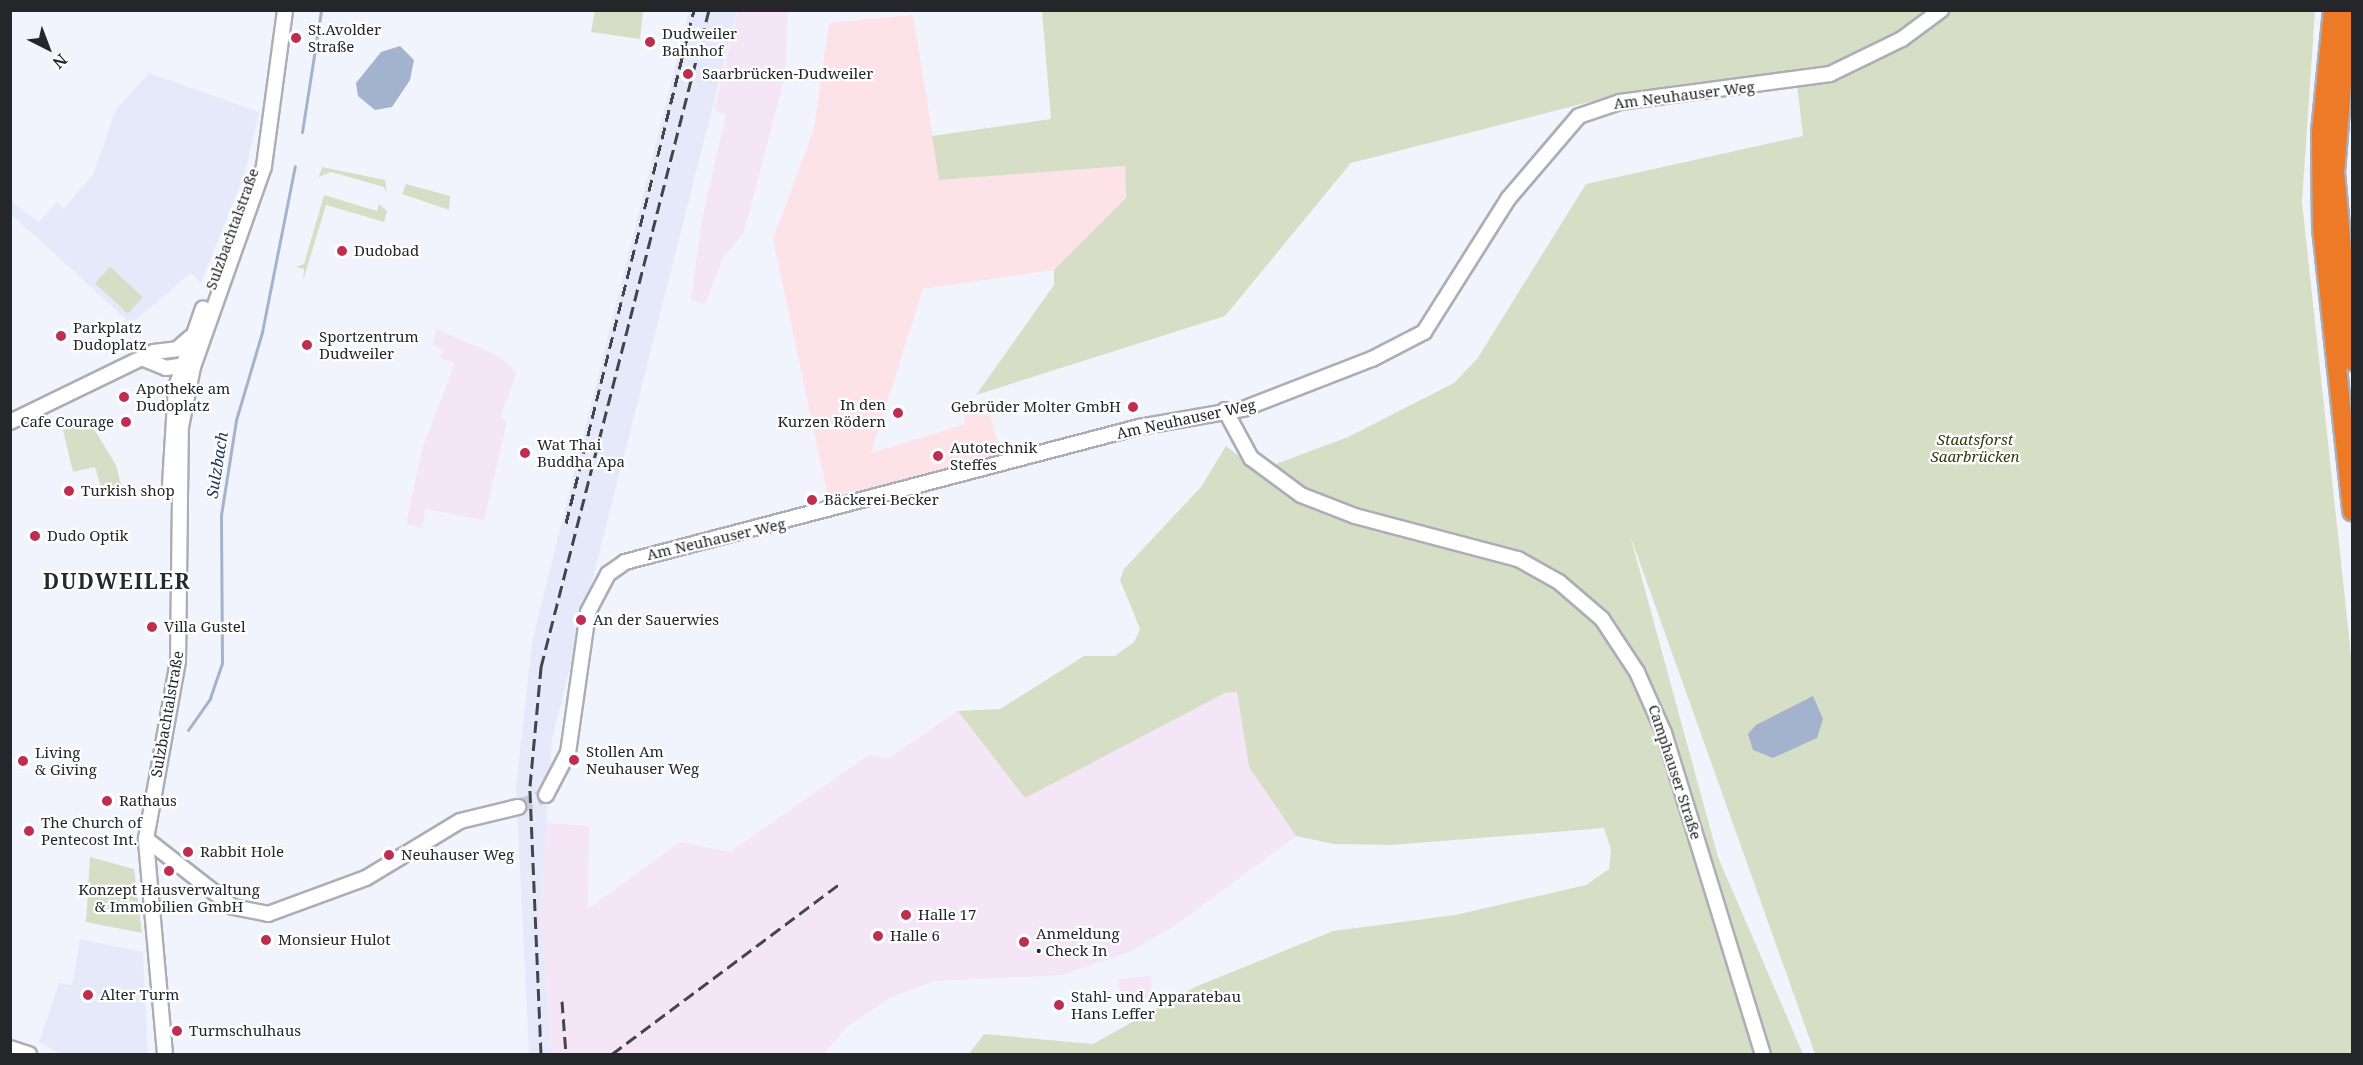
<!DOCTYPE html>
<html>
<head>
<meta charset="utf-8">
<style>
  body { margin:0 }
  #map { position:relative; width:2363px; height:1065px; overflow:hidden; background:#f2f4fd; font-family:"Noto Serif",serif }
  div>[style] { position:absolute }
  .commercial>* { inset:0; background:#fde3e8 }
  .industrial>* { inset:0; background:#f4e5f7 }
  .built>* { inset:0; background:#e5e9fa }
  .green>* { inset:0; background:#d6dfc6 }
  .water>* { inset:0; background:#a4b3cd }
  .stream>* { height:3px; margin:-1.5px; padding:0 1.5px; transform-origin:1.5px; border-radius:1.5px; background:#a4b3cd }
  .secondary-tunnel>* { height:14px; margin-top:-7px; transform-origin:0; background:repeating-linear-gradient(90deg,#c9cbd3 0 14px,transparent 0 21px) }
  .roads { filter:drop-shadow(2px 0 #acaeb7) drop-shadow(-2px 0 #acaeb7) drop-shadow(0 2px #acaeb7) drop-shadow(0 -2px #acaeb7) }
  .secondary>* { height:14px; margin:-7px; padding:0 7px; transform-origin:7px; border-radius:7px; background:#fff }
  .highway>* { height:18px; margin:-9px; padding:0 9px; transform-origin:9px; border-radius:9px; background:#ec7a27 }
  .rail>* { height:3px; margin-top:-1.5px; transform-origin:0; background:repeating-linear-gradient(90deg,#444549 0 12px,transparent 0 18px) }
  .dots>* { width:16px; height:16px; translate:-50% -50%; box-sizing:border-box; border:3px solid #fff; border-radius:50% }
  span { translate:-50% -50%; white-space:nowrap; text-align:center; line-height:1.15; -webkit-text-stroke:4.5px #fff; paint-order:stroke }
  .poi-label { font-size:15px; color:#252629 }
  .left { translate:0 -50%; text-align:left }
  .right { translate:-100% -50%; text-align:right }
  .street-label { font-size:15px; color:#252629 }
  .park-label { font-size:15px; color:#2e3b0c; font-style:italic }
  .water-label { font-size:16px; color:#23375c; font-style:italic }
  .district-label { font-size:21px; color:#272930; font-weight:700; letter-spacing:1.5px }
  .frame { position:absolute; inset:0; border:12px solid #252629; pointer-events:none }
  .north { position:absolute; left:18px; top:18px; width:60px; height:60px; -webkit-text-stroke:4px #fff; paint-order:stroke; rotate:138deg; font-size:16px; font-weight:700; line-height:24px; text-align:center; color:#252629 }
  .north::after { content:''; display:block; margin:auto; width:21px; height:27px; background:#252629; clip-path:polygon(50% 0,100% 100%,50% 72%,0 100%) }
</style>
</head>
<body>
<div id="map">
  <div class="commercial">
    <i style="clip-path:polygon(913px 15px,940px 180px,1125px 166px,1127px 198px,1054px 270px,923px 289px,871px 453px,966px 424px,962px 410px,986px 404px,1004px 461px,831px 511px,773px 239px,814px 129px,829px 23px)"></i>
  </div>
  <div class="industrial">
    <i style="clip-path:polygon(738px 11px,788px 11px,785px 76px,744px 232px,722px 260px,705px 305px,691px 300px,702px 219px,726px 114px,714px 111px)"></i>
    <i style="clip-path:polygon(437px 329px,499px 356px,517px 373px,500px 418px,507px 421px,484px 520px,426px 509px,422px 528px,406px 524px,422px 450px,455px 363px,440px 358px,443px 350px,432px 345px)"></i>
    <i style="clip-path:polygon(1237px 692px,1249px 767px,1296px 836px,1172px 928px,1127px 953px,1062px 975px,934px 981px,890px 998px,848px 1026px,824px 1054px,552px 1054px,540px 917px,546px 823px,589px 826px,588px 909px,680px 842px,730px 852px,870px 754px,887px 759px,958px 711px,1025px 798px,1225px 693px)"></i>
    <i style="clip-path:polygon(1151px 976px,1152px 998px,1120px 1002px,1118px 979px)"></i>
  </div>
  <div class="built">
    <i style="clip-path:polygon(689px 11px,737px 11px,552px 739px,540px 917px,552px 1054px,529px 1054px,516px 786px,532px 642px)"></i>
    <i style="clip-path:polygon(149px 73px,259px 112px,245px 173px,201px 283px,191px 273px,131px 324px,11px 214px,11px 207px,13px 203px,39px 222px,57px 202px,63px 209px,93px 175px,116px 109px)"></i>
    <i style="clip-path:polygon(80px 939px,143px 952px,148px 1054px,60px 1054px,39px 1042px,59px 983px,72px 985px)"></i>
  </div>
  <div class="green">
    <i style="clip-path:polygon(595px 10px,643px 11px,640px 39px,591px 32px)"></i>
    <i style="clip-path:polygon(1042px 11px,2315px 11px,2302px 202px,2352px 664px,2351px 1054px,1815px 1054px,1630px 535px,1718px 857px,1803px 1054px,969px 1054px,984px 1034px,1093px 1044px,1195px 987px,1333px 931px,1455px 915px,1586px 885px,1609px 869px,1611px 850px,1604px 828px,1392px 845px,1334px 844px,1296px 836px,1249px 767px,1237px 692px,1225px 693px,1025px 798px,958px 711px,1000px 709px,1084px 656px,1115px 656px,1134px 642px,1140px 629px,1120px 580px,1124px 569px,1201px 487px,1226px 446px,1257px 471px,1348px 437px,1454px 383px,1477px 359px,1586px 184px,1803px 136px,1796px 76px,1597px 100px,1351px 163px,1225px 316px,976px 395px,1054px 285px,1054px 270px,1126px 198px,1125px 166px,939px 180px,932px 136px,1051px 119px)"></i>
    <i style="clip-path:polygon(322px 167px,385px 180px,387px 195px,384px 187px,331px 172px,319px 177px)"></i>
    <i style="clip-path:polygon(406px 184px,450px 196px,449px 210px,402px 194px)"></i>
    <i style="clip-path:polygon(324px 195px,377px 211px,379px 204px,387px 211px,384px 222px,326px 205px,303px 281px,304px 269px,296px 267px,304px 264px)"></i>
    <i style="clip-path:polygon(110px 267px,143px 297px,128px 314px,95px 283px)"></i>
    <i style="clip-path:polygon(89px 421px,116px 465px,122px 489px,103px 494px,95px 467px,73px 472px,63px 430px)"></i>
    <i style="clip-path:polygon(90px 857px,134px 869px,142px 933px,86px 922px)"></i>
  </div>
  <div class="water">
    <i style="clip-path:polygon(400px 46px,414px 60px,410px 80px,392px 107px,375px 110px,358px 96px,356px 83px,381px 52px)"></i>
    <i style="clip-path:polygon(1813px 696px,1823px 719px,1817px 738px,1773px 758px,1753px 750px,1748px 734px,1756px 725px)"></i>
  </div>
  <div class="stream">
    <i style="left:302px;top:132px;width:123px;rotate:-81.1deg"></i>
    <i style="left:188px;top:730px;width:39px;rotate:-55deg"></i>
    <i style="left:210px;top:698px;width:37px;rotate:-71deg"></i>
    <i style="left:222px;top:663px;width:148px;rotate:-90.4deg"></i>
    <i style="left:221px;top:515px;width:96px;rotate:-81deg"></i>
    <i style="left:236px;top:420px;width:92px;rotate:-73.5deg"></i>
    <i style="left:262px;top:332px;width:169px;rotate:-78.8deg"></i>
  </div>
  <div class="secondary-tunnel">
    <i style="left:518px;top:807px;width:30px;rotate:-23deg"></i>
  </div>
  <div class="roads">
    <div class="secondary">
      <i style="left:144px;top:359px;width:24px;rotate:22deg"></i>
      <i style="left:166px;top:368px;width:24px;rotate:-9deg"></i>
      <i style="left:1225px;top:410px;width:55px;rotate:61.6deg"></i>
      <i style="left:1251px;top:458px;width:62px;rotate:36.5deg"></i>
      <i style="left:1301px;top:495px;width:58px;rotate:21.3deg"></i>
      <i style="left:1355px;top:516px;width:169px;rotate:14.8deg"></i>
      <i style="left:1518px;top:559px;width:47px;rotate:29.3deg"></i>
      <i style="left:1559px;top:582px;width:57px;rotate:40.7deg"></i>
      <i style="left:1602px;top:619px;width:64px;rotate:56.6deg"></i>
      <i style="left:1637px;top:672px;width:67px;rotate:66.1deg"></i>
      <i style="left:1664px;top:733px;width:336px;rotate:72.9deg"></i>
      <i style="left:10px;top:422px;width:160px;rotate:-25.9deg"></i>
      <i style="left:154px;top:352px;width:23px;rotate:-7deg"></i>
      <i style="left:177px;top:349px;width:18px;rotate:-41deg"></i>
      <i style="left:170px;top:485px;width:98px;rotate:-86.5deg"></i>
      <i style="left:176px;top:387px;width:83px;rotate:-71.1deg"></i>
      <i style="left:546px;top:795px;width:47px;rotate:-62.4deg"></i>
      <i style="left:568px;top:753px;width:142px;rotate:-81.9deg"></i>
      <i style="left:588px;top:612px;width:43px;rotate:-62.2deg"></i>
      <i style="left:608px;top:574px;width:21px;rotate:-35deg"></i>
      <i style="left:625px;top:562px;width:531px;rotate:-14.72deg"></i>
      <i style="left:1139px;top:427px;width:106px;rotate:-9.8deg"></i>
      <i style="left:1243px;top:409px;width:138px;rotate:-21.2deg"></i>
      <i style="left:1372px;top:359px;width:59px;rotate:-27.4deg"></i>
      <i style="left:1424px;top:332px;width:157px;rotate:-57.7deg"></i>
      <i style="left:1508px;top:199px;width:109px;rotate:-49.5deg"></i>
      <i style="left:1579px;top:116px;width:43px;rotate:-18.9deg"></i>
      <i style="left:1620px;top:102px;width:212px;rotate:-7.6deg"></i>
      <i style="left:1830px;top:74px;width:80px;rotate:-25.9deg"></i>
      <i style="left:1902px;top:39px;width:49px;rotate:-36.6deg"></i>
      <i style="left:146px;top:839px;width:110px;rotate:38deg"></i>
      <i style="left:233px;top:907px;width:36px;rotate:11deg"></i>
      <i style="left:268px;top:914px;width:104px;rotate:-20.2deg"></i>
      <i style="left:366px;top:878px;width:110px;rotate:-31.2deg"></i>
      <i style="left:460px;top:821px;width:60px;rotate:-13.6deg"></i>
      <i style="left:10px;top:1048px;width:20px;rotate:18deg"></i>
      <i style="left:165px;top:1054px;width:216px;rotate:-95.1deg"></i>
      <i style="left:146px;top:839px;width:181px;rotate:-79.8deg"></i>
      <i style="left:178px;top:661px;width:234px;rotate:-89.3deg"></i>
      <i style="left:181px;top:427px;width:61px;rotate:-78.7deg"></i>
      <i style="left:193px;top:367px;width:213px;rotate:-70.5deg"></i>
      <i style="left:264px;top:166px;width:157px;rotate:-82.3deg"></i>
    </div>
    <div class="highway">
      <i style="left:2333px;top:10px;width:124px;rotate:95.6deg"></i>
      <i style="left:2321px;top:133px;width:95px;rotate:89.4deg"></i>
      <i style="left:2322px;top:228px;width:285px;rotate:83.9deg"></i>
      <i style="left:2348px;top:10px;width:164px;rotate:94.6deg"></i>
      <i style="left:2335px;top:173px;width:189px;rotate:84.8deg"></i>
    </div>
  </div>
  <div class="rail">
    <i style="left:566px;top:523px;width:529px;rotate:-75.99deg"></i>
    <i style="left:562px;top:1001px;width:53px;rotate:85.7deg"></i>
    <i style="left:541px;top:1054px;width:268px;rotate:-92.4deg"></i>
    <i style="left:530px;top:786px;width:120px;rotate:-84.7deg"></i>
    <i style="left:541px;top:667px;width:678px;rotate:-75.66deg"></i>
    <i style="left:612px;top:1054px;width:287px;rotate:-36.8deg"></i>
  </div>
  <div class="dots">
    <i style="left:296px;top:38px;background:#be2e50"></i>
    <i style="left:650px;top:42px;background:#be2e50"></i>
    <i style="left:688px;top:74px;background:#be2e50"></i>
    <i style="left:342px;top:251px;background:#be2e50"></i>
    <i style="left:61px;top:336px;background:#be2e50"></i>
    <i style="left:307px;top:345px;background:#be2e50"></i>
    <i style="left:124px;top:397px;background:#be2e50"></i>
    <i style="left:1133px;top:407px;background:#be2e50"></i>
    <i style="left:898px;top:413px;background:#be2e50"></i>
    <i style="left:126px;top:422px;background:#be2e50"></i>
    <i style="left:525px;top:453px;background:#be2e50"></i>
    <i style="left:938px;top:456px;background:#be2e50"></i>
    <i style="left:69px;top:491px;background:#be2e50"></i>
    <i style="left:812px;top:500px;background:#be2e50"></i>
    <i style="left:35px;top:536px;background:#be2e50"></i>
    <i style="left:581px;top:620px;background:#be2e50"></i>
    <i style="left:152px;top:627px;background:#be2e50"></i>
    <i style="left:574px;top:760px;background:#be2e50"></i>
    <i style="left:23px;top:761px;background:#be2e50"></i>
    <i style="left:107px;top:801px;background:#be2e50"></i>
    <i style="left:29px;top:831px;background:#be2e50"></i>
    <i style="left:188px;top:852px;background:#be2e50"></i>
    <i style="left:389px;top:855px;background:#be2e50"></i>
    <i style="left:169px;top:871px;background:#be2e50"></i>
    <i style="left:906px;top:915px;background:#be2e50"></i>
    <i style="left:878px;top:936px;background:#be2e50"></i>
    <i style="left:266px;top:940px;background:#be2e50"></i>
    <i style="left:1024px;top:942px;background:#be2e50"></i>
    <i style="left:88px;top:995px;background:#be2e50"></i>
    <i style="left:1059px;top:1005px;background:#be2e50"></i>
    <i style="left:177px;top:1031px;background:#be2e50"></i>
  </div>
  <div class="poi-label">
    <span class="left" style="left:308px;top:38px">St.Avolder<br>Straße</span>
    <span class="left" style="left:662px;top:42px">Dudweiler<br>Bahnhof</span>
    <span class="left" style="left:702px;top:74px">Saarbrücken-Dudweiler</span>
    <span class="left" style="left:354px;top:251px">Dudobad</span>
    <span class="left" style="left:73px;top:336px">Parkplatz<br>Dudoplatz</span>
    <span class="left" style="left:319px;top:345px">Sportzentrum<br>Dudweiler</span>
    <span class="left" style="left:136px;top:397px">Apotheke am<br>Dudoplatz</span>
    <span class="right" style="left:886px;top:413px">In den<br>Kurzen Rödern</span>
    <span class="right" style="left:1121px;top:407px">Gebrüder Molter GmbH</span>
    <span class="right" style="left:114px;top:422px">Cafe Courage</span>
    <span class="left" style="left:537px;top:453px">Wat Thai<br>Buddha Apa</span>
    <span class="left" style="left:950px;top:456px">Autotechnik<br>Steffes</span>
    <span class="left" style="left:81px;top:491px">Turkish shop</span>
    <span class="left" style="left:824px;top:500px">Bäckerei Becker</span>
    <span class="left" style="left:47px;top:536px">Dudo Optik</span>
    <span class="left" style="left:593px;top:620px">An der Sauerwies</span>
    <span class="left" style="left:164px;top:627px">Villa Gustel</span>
    <span class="left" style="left:586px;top:760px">Stollen Am<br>Neuhauser Weg</span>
    <span class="left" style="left:35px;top:761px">Living<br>&amp; Giving</span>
    <span class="left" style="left:119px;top:801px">Rathaus</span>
    <span class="left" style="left:41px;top:831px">The Church of<br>Pentecost Int.</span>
    <span class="left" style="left:200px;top:852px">Rabbit Hole</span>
    <span class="left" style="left:401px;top:855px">Neuhauser Weg</span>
    <span style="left:169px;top:898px">Konzept Hausverwaltung<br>&amp; Immobilien GmbH</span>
    <span class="left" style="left:918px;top:915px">Halle 17</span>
    <span class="left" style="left:1036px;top:942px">Anmeldung<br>• Check In</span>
    <span class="left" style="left:890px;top:936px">Halle 6</span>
    <span class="left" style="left:278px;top:940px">Monsieur Hulot</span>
    <span class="left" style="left:100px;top:995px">Alter Turm</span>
    <span class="left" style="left:1071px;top:1005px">Stahl- und Apparatebau<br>Hans Leffer</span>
    <span class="left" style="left:189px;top:1031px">Turmschulhaus</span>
  </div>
  <div class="street-label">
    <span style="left:1684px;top:95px;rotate:-7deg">Am Neuhauser Weg</span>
    <span style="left:232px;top:229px;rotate:-70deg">Sulzbachtalstraße</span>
    <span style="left:1186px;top:419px;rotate:-12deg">Am Neuhauser Weg</span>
    <span style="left:716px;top:539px;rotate:-13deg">Am Neuhauser Weg</span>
    <span style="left:167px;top:714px;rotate:-80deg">Sulzbachtalstraße</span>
    <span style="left:1675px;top:772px;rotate:72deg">Camphauser Straße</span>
  </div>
  <div class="park-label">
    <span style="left:1975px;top:448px">Staatsforst<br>Saarbrücken</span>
  </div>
  <div class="water-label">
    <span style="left:217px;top:465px;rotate:-81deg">Sulzbach</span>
  </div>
  <div class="district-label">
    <span style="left:117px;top:581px">DUDWEILER</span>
  </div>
  <div class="frame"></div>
  <div class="north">N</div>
</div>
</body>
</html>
